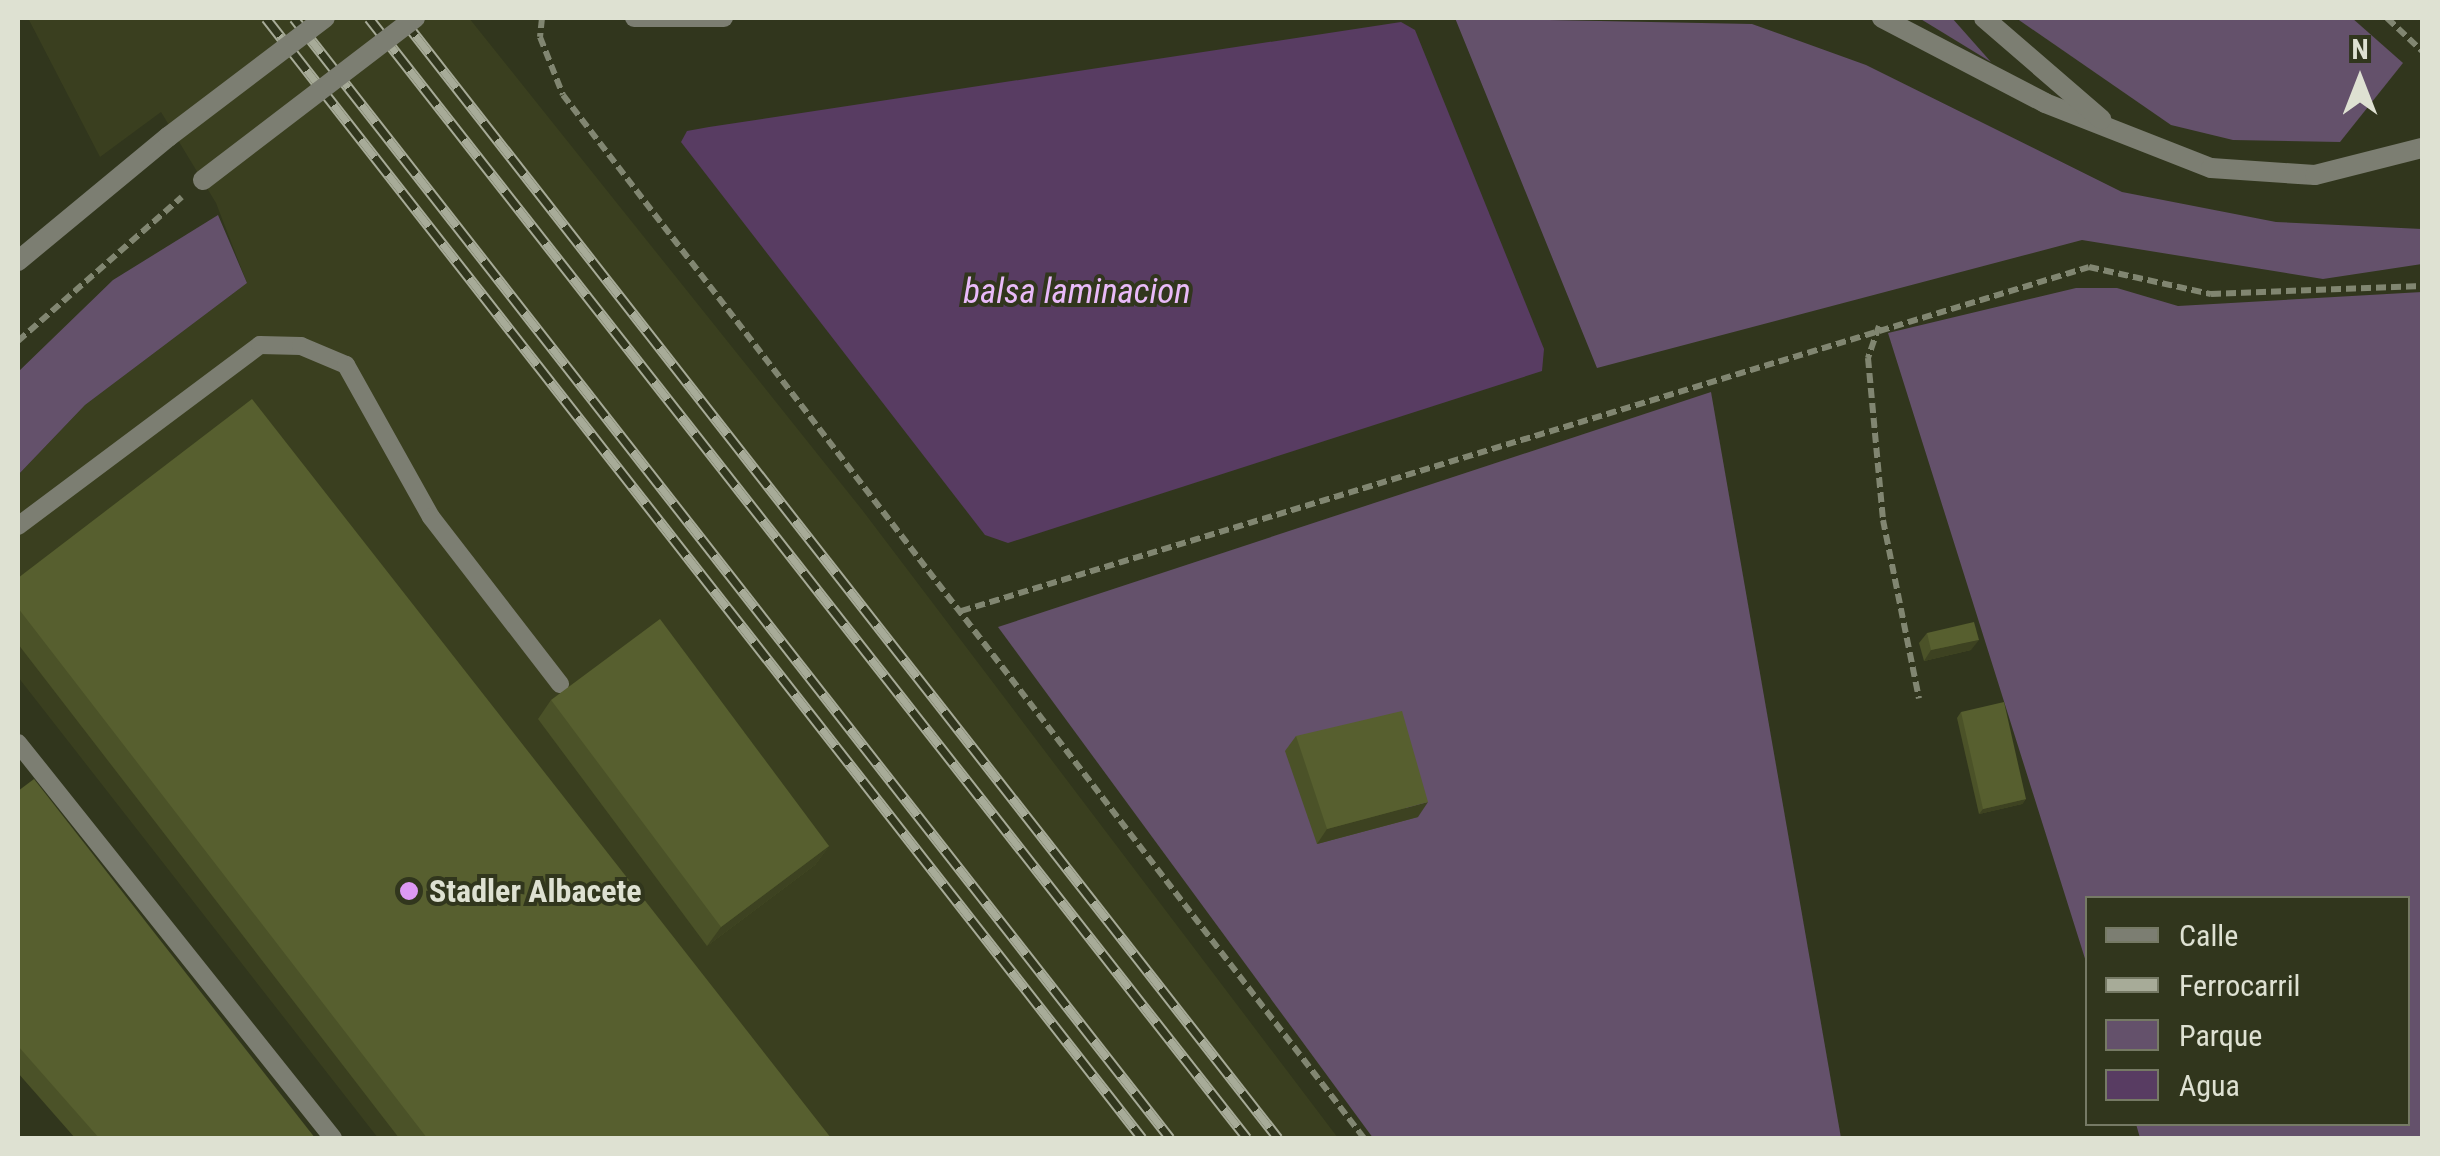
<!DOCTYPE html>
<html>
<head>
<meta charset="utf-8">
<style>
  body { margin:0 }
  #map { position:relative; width:2440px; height:1156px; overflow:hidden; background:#31361d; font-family:"Roboto Condensed",sans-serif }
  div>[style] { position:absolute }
  .built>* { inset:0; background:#3a3f1f }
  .green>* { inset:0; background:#64516b }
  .water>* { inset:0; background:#583c62 }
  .path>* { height:6px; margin-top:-3px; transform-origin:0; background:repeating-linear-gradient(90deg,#818671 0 10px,transparent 0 15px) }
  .service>* { height:18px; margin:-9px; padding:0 9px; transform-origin:9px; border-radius:9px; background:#7c7e72 }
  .minor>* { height:20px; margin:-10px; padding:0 10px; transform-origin:10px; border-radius:10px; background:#7c7e72 }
  .rail>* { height:11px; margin-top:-5.5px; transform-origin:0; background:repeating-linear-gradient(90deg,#31361d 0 22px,#a7ab98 0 44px); box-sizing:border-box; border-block:2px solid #a7ab98 }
  .minor-bridge>* { height:20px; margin:-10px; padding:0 10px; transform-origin:10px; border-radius:10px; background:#7c7e72 }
  .wall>* { inset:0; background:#4b5228 }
  .shaded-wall>* { inset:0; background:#3d4221 }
  .building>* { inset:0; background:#575f2f }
  .dots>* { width:28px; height:28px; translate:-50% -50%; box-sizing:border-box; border:5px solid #31361d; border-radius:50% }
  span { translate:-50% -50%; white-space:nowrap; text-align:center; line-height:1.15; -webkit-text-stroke:8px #31361d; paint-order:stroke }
  .poi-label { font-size:32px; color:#dee1d2; font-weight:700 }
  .left { translate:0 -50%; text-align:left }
  .water-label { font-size:35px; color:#e9baf9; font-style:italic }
  .frame { position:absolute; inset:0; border:20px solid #dee1d2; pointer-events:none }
  .legend { position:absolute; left:2085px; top:896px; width:325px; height:230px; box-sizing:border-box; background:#31361d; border:2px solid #767a65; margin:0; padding:12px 18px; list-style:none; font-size:30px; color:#dee1d2 }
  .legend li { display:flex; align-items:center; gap:20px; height:50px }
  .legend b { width:50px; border:2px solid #767a65 }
  .north { position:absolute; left:2310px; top:30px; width:100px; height:100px; -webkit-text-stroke:8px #31361d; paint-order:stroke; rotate:0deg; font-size:28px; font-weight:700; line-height:40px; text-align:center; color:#dee1d2 }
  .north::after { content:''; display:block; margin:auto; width:35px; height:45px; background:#dee1d2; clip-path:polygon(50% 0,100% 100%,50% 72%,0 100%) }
</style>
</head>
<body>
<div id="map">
  <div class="built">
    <i style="clip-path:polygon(28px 18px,469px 18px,863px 511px,1338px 1138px,378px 1138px,18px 677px,18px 475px,85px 405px,247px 283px,216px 203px,161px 112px,100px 157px)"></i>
  </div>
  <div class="green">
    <i style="clip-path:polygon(1455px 18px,1752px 24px,1866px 65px,2122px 192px,2276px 222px,2422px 229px,2422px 264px,2323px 279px,2082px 240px,1597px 368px)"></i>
    <i style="clip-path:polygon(1919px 18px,1952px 18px,1991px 62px)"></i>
    <i style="clip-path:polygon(2016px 18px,2352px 18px,2403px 63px,2340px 142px,2233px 140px,2171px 125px)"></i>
    <i style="clip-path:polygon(218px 215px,247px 283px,85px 405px,18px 475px,18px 372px,113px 280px)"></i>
    <i style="clip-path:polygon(2076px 288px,2117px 288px,2178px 306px,2422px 292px,2422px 1138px,2140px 1138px,2136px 1124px,2408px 1124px,2408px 898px,2088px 898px,2087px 965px,1888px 333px)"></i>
    <i style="clip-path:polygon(1711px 392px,1841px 1138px,1373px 1138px,998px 627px)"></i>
  </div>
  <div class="water">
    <i style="clip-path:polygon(1401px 22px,1415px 30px,1544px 349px,1542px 371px,1008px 543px,985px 535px,681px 142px,687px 131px,709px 127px)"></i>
  </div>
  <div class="path">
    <i style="left:542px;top:18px;width:19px;rotate:96deg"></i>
    <i style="left:540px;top:37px;width:62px;rotate:68.4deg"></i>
    <i style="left:563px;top:95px;width:1315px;rotate:52.48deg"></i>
    <i style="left:2387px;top:18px;width:48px;rotate:43.3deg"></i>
    <i style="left:1879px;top:326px;width:34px;rotate:109deg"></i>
    <i style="left:1868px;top:358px;width:163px;rotate:84.7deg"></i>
    <i style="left:1883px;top:520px;width:182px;rotate:78.6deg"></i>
    <i style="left:18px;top:341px;width:218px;rotate:-41.3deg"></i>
    <i style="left:961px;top:611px;width:1179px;rotate:-16.96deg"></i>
    <i style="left:2089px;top:267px;width:125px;rotate:12.5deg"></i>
    <i style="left:2211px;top:294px;width:211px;rotate:-2.2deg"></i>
  </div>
  <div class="service">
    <i style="left:634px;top:18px;width:90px"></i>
    <i style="left:18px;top:526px;width:302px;rotate:-36.8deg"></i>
    <i style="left:260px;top:345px;width:41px;rotate:1.4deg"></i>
    <i style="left:301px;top:346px;width:49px;rotate:22.9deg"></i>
    <i style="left:346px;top:365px;width:174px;rotate:60.8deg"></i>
    <i style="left:431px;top:517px;width:211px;rotate:52.3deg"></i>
    <i style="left:18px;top:743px;width:505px;rotate:51.43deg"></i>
  </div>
  <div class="minor">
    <i style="left:1882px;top:18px;width:184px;rotate:27.5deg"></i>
    <i style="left:2045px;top:103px;width:178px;rotate:21.4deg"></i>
    <i style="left:2211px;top:168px;width:104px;rotate:3.9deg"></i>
    <i style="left:2315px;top:175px;width:110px;rotate:-14.2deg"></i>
    <i style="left:1984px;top:18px;width:155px;rotate:40.8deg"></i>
    <i style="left:18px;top:261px;width:195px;rotate:-39.6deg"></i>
  </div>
  <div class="rail">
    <i style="left:266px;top:18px;width:1422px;rotate:51.97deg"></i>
    <i style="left:294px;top:18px;width:1422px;rotate:51.97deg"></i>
    <i style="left:369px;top:18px;width:1423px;rotate:51.91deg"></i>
    <i style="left:402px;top:18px;width:1422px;rotate:51.97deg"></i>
  </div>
  <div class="minor-bridge">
    <i style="left:168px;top:137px;width:197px;rotate:-37.2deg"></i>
    <i style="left:203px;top:180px;width:267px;rotate:-37.4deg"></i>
  </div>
  <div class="wall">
    <i style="clip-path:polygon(18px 578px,831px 1138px,399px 1138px,18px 644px)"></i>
    <i style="clip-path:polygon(1927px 633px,1971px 650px,1924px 661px,1919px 643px)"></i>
    <i style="clip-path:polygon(551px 700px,829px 846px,815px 865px,707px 946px,538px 719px)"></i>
    <i style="clip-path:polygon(1961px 712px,2026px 799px,2022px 804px,1979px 814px,1957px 718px)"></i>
    <i style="clip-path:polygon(1296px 736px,1418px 817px,1317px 844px,1285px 751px)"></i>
    <i style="clip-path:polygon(18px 791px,315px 1138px,75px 1138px,18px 1073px)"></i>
  </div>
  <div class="shaded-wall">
    <i style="clip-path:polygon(1979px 640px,1971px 650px,1924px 661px,1931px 650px)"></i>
    <i style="clip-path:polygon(2026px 799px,2022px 804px,1979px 814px,1983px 809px)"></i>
    <i style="clip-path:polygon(1428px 802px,1418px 817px,1317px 844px,1327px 829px)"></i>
    <i style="clip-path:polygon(829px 846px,815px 865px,707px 946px,721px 927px)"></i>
  </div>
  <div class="building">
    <i style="clip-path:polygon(252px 399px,831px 1138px,427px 1138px,18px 608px,18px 578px)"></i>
    <i style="clip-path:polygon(660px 619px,829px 846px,721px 927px,551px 700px)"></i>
    <i style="clip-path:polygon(1974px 622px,1979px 640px,1931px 650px,1927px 633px)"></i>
    <i style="clip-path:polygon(2004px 702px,2026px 799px,1983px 809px,1961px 712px)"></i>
    <i style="clip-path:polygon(1402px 711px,1428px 802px,1327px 829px,1296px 736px)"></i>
    <i style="clip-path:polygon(34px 779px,315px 1138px,99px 1138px,18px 1046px,18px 791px)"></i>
  </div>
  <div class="dots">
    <i style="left:409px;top:891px;background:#dd99f3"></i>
  </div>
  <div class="poi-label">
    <span class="left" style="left:429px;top:891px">Stadler Albacete</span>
  </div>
  <div class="water-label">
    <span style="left:1077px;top:292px">balsa laminacion</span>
  </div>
  <div class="frame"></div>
  <ul class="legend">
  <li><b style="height:12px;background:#7c7e72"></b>Calle</li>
  <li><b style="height:12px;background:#a7ab98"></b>Ferrocarril</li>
  <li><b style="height:28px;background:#64516b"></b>Parque</li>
  <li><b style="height:28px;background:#583c62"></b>Agua</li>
  </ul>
  <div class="north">N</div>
</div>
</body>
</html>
